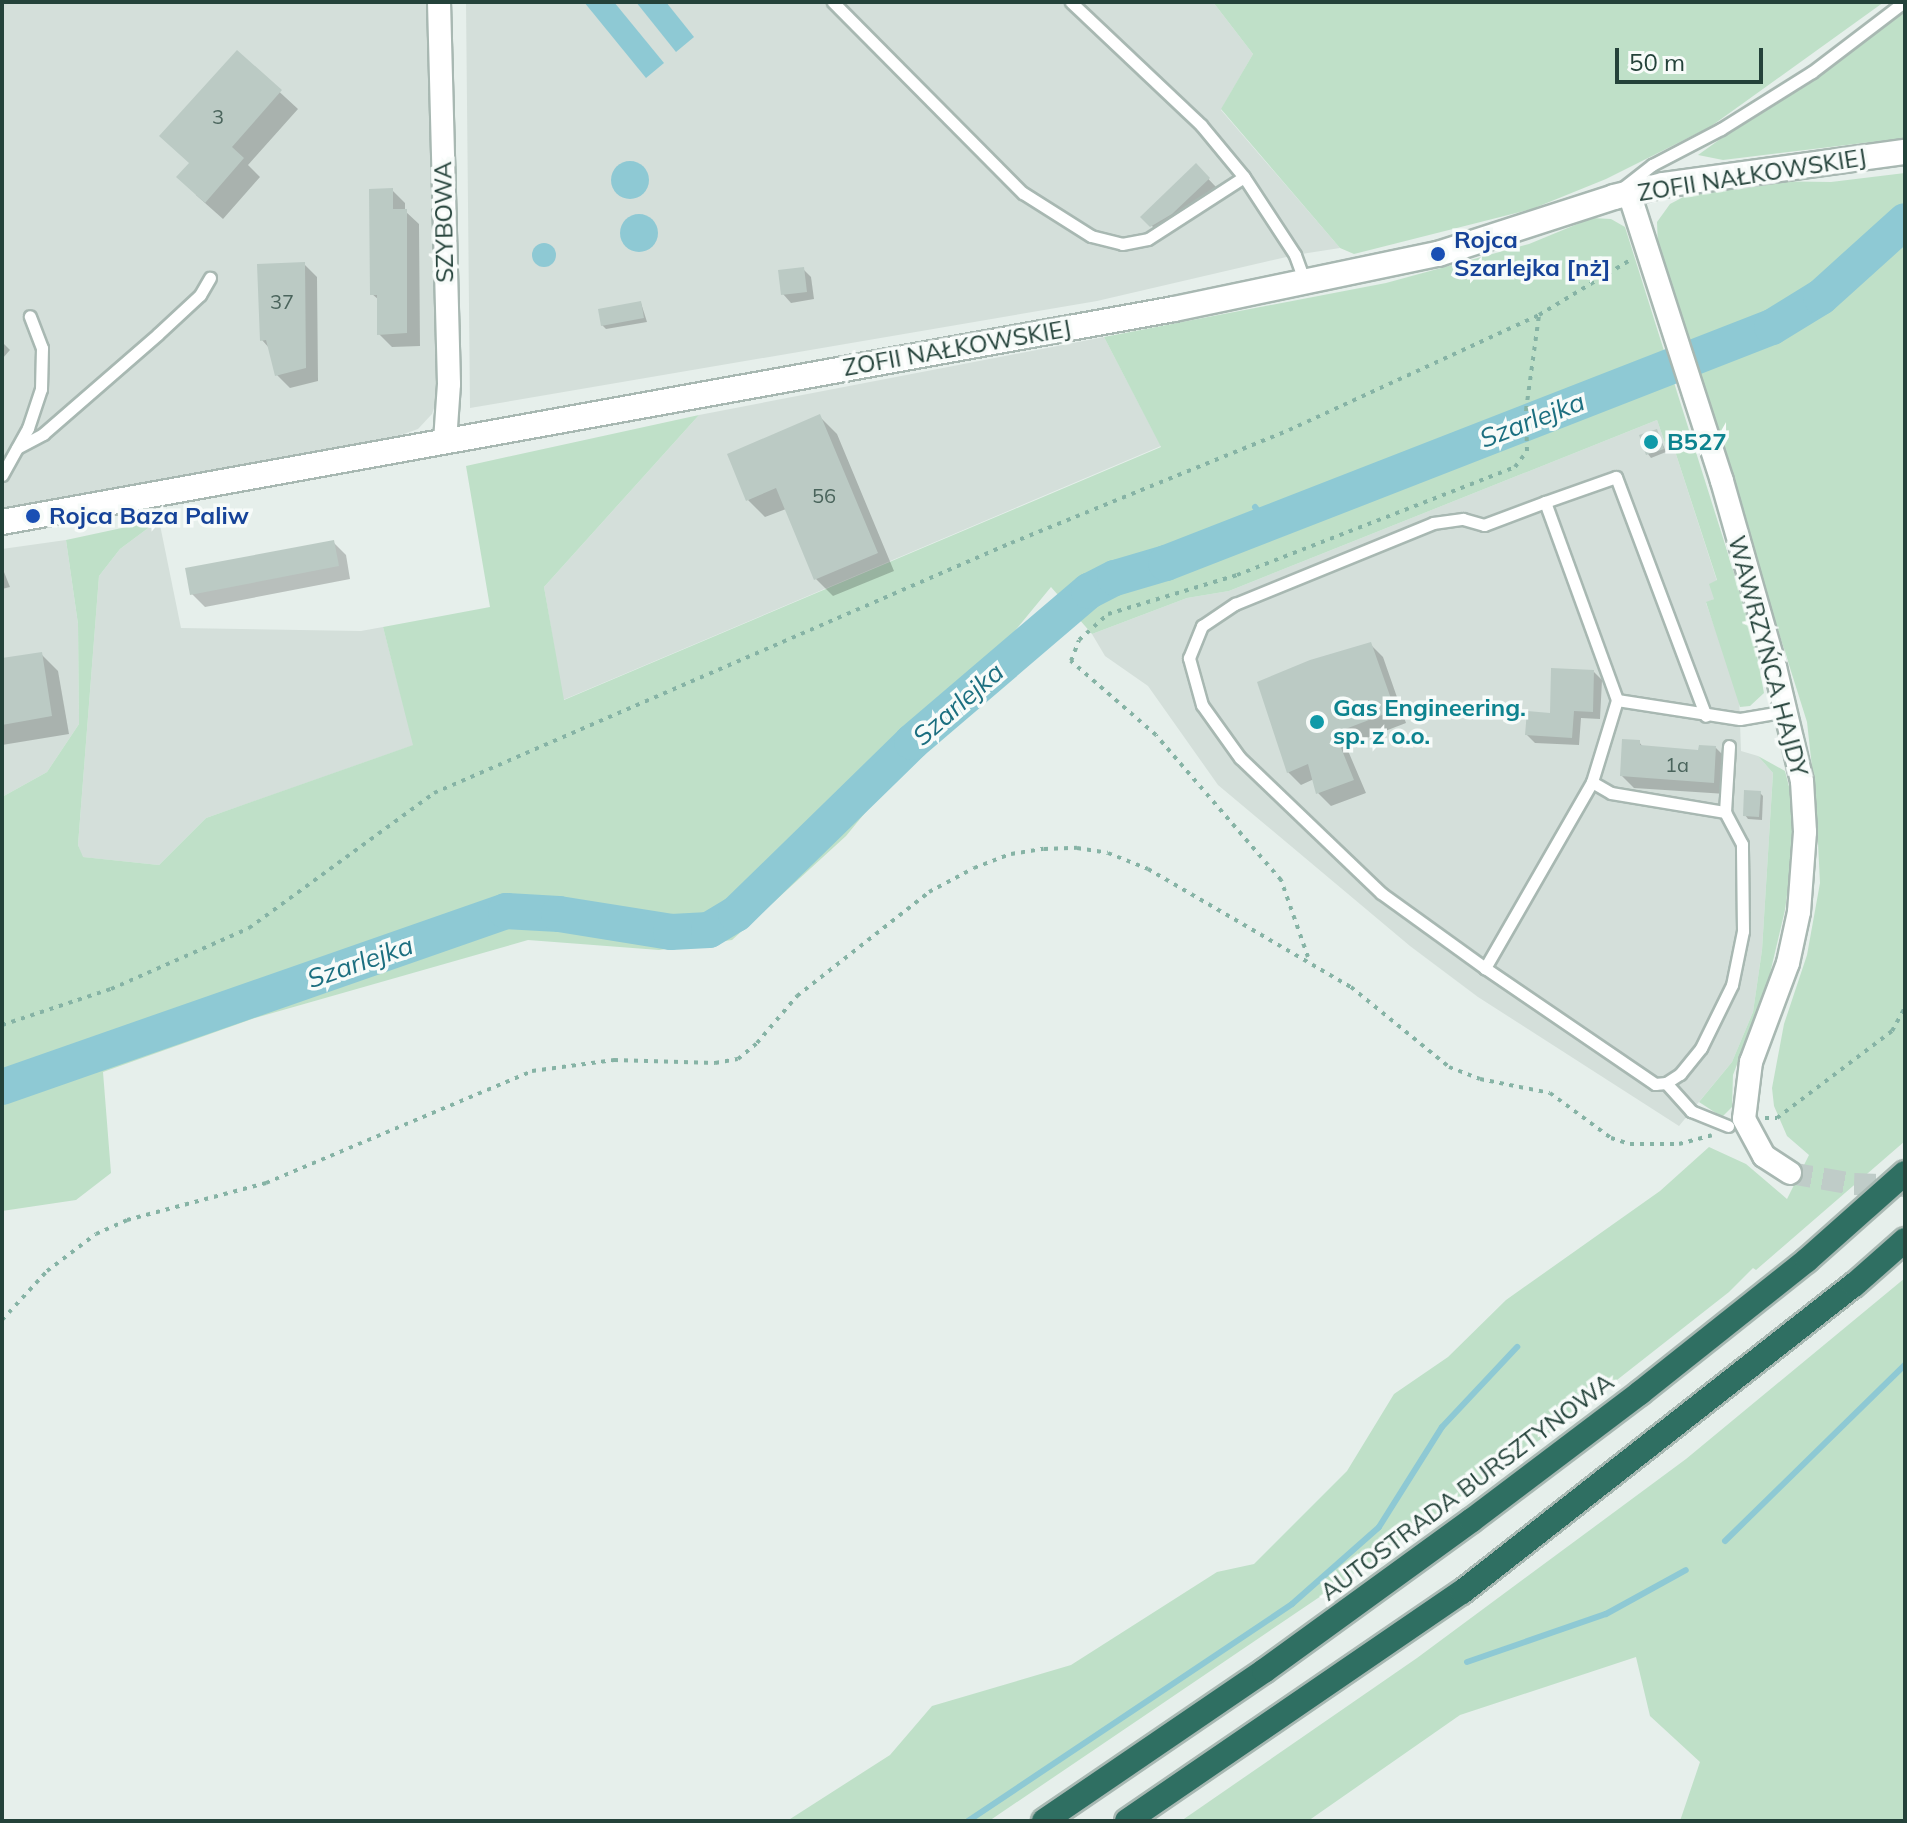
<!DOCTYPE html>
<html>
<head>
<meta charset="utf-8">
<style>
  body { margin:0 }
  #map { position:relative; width:1907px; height:1823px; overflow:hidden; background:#e6efeb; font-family:Mulish,sans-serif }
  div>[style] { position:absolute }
  .built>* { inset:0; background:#d4dfda }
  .green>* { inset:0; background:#bfe0c8 }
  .water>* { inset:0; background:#8ec9d4 }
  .round { border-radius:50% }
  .shadow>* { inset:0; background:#0003 }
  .stream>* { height:6px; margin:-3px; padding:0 3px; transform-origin:3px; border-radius:3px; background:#8ec9d4 }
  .river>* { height:36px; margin:-18px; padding:0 18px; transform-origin:18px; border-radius:18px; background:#8ec9d4 }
  .building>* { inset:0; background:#bbcac4 }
  .street-tunnel>* { height:22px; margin-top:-11px; transform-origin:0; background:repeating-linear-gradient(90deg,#bfccc8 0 22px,transparent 0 33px) }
  .path>* { height:4px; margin-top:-2px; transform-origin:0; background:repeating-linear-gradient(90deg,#86b3a5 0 4px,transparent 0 10px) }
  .roads { filter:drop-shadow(2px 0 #a8b8b2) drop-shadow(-2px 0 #a8b8b2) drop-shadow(0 2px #a8b8b2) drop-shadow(0 -2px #a8b8b2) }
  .lane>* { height:11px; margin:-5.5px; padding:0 5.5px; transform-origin:5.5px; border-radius:5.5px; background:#fff }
  .street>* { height:22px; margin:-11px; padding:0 11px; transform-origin:11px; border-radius:11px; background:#fff }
  .secondary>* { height:24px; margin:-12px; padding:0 12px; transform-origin:12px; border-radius:12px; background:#fff }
  .highway>* { height:24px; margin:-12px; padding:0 12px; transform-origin:12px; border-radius:12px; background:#2f6f62 }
  .dots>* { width:22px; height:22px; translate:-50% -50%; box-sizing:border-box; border:4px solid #f7fbf9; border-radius:50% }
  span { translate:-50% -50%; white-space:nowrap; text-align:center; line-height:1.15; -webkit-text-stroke:7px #f7fbf9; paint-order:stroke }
  .number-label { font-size:20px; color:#4a645c }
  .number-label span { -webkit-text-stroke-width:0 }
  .street-label { font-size:24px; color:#24423a }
  .transit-label { font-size:24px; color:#164399; font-weight:700 }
  .left { translate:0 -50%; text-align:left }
  .culture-label { font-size:24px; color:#0d838f; font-weight:700 }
  .water-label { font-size:26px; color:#1c6f80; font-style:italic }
  .frame { position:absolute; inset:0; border:4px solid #24423a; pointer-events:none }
  .scale { position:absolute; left:1615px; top:48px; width:148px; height:36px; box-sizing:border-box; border:4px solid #24423a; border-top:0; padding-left:10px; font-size:24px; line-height:28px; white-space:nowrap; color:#24423a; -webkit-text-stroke:6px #f7fbf9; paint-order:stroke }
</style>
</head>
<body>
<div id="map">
  <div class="built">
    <i style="clip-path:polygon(2px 2px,427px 2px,438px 397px,432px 414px,418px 429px,378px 443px,2px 511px)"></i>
    <i style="clip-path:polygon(466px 2px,1213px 2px,1253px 54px,1221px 110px,1340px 248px,1295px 255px,1097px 301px,470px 408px)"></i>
    <i style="clip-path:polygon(1104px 337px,1161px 446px,563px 700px,544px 587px,699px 415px)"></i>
    <i style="clip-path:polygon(1657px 420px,1666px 446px,1673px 445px,1717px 581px,1714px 599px,1706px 603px,1739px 695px,1741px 751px,1758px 756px,1773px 773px,1762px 950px,1753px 1012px,1732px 1062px,1679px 1126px,1478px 997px,1410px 946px,1218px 785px,1148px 686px,1105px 656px,1092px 634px,1187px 598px,1229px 591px)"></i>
    <i style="clip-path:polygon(159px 520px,181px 628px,361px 631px,383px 627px,414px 745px,206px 818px,159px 865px,82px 857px,78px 845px,99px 576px,120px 549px)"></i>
    <i style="clip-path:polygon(66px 540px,78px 624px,79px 724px,47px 772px,2px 797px,2px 549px)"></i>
  </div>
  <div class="green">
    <i style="clip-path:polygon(1213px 2px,1884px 2px,1710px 127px,1606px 179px,1532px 209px,1354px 254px,1340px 248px,1221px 109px,1253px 54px)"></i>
    <i style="clip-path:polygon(1905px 7px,1905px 138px,1723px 160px,1698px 155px)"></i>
    <i style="clip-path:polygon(1905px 173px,1905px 1141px,1756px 1270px,1753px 1268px,1729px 1292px,1552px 1431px,1358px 1571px,989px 1821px,787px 1821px,890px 1755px,932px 1706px,1071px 1665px,1217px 1572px,1254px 1564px,1347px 1471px,1394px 1394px,1448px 1357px,1506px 1300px,1660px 1191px,1709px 1147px,1746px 1164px,1787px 1199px,1809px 1155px,1787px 1136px,1774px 1106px,1772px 1088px,1784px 1024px,1807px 955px,1820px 883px,1816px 803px,1807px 722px,1658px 248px,1657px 222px,1670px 204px,1691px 193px,1763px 181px,1831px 182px)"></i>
    <i style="clip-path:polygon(1592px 218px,1611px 219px,1625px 227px,1752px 630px,1764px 693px,1750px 706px,1740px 707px,1706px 602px,1714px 599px,1709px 584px,1717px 580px,1673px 445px,1666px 446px,1657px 420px,1229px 591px,1187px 598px,1092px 634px,1051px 587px,846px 836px,732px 940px,659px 950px,528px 940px,255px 1018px,103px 1072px,111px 1173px,76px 1200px,2px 1211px,2px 797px,47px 772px,79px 724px,78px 624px,66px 540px,159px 520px,120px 549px,99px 576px,78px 845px,83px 857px,159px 865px,206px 818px,413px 745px,383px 627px,490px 607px,466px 466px,699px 415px,544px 587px,564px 700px,1161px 447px,1104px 337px,1386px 283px,1529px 244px)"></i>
    <i style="clip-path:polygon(1758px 756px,1785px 771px,1793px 802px,1793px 850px,1785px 910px,1768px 982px,1733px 1075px,1732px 1107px,1722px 1117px,1699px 1102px,1732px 1062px,1753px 1012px,1762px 950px,1773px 773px)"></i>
    <i style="clip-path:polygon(1905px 1278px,1905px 1821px,1680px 1821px,1700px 1762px,1650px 1716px,1636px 1657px,1460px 1715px,1308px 1821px,1181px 1821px,1417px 1658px,1686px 1459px)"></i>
  </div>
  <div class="water">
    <i style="clip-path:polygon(584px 2px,614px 2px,664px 63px,646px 78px)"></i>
    <i style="clip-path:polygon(636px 2px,666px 2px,694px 37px,676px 52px)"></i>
    <i class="round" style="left:611px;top:161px;width:38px;height:38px"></i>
    <i class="round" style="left:620px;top:214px;width:38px;height:38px"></i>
    <i class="round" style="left:532px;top:243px;width:24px;height:24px"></i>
  </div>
  <div class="shadow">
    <i style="clip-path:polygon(237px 53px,298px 109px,248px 165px,260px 177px,223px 219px,196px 195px,191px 164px)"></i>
    <i style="clip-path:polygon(1196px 166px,1216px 187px,1180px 222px,1160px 234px,1143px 217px)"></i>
    <i style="clip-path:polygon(392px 190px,405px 203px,405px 211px,419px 224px,420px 346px,392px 347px,379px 334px,379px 300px,372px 294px)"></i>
    <i style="clip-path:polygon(304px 264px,317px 277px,318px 381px,290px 388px,277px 375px,270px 349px,262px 340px)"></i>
    <i style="clip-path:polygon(803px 269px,811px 277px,814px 299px,791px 303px,783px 294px)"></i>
    <i style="clip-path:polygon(641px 303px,647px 322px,606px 329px,602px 325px)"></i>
    <i style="clip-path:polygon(2px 342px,10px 350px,2px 359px)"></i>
    <i style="clip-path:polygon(820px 417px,837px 434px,894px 571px,833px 596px,816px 579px,786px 509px,765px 517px,748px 500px)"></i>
    <i style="clip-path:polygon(1657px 431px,1666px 452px,1651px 458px,1648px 454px)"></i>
    <i style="clip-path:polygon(333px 542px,346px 555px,350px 579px,205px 607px,192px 594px)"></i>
    <i style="clip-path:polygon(2px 567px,10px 587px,2px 589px)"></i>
    <i style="clip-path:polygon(1370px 644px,1383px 657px,1406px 723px,1346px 746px,1366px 793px,1331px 806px,1318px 793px,1314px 779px,1301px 785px,1288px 772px)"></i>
    <i style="clip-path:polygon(41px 654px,58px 671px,69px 734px,2px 745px,2px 660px)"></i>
    <i style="clip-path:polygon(1594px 672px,1602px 680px,1600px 719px,1581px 718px,1579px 745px,1535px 743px,1527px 735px)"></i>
    <i style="clip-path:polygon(1639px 742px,1644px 748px,1700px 752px,1716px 748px,1728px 760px,1726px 794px,1634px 788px,1622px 776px)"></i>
    <i style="clip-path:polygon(1760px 793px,1763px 796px,1762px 820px,1748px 819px,1745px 815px)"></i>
  </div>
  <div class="stream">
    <i style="left:1255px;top:507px;width:21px;rotate:51deg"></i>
    <i style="left:1725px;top:1541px;width:252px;rotate:-44.4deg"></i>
    <i style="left:1467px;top:1662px;width:147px;rotate:-19.1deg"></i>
    <i style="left:1606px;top:1614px;width:91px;rotate:-28.8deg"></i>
    <i style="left:968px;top:1821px;width:390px;rotate:-33.8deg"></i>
    <i style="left:1292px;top:1604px;width:116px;rotate:-41.5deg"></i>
    <i style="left:1379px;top:1527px;width:118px;rotate:-57.8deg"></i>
    <i style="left:1442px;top:1427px;width:110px;rotate:-46.8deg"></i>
  </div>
  <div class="river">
    <i style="left:2px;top:1087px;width:534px;rotate:-19.25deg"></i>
    <i style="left:506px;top:911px;width:53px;rotate:3.2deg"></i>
    <i style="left:559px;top:914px;width:113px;rotate:9.1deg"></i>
    <i style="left:671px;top:932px;width:38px;rotate:-3deg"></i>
    <i style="left:709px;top:930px;width:31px;rotate:-31deg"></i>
    <i style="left:736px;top:914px;width:246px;rotate:-44.3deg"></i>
    <i style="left:912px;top:742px;width:233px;rotate:-40.5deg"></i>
    <i style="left:1089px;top:591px;width:29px;rotate:-27deg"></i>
    <i style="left:1115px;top:578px;width:53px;rotate:-16.4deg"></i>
    <i style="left:1166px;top:563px;width:650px;rotate:-21.28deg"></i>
    <i style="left:1772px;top:327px;width:57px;rotate:-31.5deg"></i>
    <i style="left:1821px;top:297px;width:113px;rotate:-42.1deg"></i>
  </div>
  <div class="building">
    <i style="clip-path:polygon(237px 50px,282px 90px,232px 147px,244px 158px,205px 203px,176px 177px,189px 163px,159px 136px)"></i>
    <i style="clip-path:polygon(1196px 163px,1210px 178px,1172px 214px,1150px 227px,1140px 217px)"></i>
    <i style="clip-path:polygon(393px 188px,393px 209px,407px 209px,407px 333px,377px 335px,377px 295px,370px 295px,369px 189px)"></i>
    <i style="clip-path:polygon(305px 262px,306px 368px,275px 376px,266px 340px,260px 341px,257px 264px)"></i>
    <i style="clip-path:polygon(804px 267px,807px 292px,781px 295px,778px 270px)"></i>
    <i style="clip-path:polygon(641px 301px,644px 318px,601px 326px,598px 309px)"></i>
    <i style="clip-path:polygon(820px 414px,878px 553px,814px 580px,776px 488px,746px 501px,727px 454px)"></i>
    <i style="clip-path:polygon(1657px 429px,1664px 449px,1646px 455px,1639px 435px)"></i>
    <i style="clip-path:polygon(334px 540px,339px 566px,190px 595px,185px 568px)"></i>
    <i style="clip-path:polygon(1371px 642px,1395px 710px,1335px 733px,1354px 780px,1316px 794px,1308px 764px,1287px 773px,1257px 682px,1310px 660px)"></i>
    <i style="clip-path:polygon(42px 652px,52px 716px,2px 725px,2px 658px)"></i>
    <i style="clip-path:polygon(1551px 668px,1594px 670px,1593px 712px,1574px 711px,1572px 738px,1525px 735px,1527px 711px,1550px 713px)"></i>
    <i style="clip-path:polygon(1622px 739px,1640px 740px,1640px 745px,1698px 750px,1699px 745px,1716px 746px,1714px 783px,1620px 776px)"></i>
    <i style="clip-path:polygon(1744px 790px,1761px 791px,1759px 817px,1743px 816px)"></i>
  </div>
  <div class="street-tunnel">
    <i style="left:1790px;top:1173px;width:65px;rotate:9.8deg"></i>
    <i style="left:1854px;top:1184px;width:50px;rotate:2.3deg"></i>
  </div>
  <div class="path">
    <i style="left:1308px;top:957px;width:82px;rotate:-109.3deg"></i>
    <i style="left:1281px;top:880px;width:191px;rotate:-130.8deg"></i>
    <i style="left:1156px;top:735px;width:113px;rotate:-139deg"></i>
    <i style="left:1071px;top:661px;width:22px;rotate:-69deg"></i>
    <i style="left:1079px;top:640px;width:39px;rotate:-42deg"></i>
    <i style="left:1108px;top:614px;width:135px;rotate:-16.8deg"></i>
    <i style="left:1237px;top:575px;width:298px;rotate:-21.2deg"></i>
    <i style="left:1515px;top:467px;width:20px;rotate:-53deg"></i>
    <i style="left:1527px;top:451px;width:41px;rotate:-91.4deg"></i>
    <i style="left:1526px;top:410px;width:96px;rotate:-82.2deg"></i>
    <i style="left:1539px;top:315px;width:109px;rotate:-31.1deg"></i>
    <i style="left:2px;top:1025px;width:115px;rotate:-18.3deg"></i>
    <i style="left:111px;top:989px;width:151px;rotate:-23.8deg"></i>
    <i style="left:249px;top:928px;width:229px;rotate:-36.1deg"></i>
    <i style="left:434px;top:793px;width:629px;rotate:-23.43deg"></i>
    <i style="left:1011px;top:543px;width:300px;rotate:-22.1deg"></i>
    <i style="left:1289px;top:430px;width:275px;rotate:-24.7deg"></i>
    <i style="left:1765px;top:1118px;width:12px"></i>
    <i style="left:1777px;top:1118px;width:144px;rotate:-37.1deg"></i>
    <i style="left:1892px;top:1031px;width:26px;rotate:-61deg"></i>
    <i style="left:2px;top:1320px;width:67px;rotate:-47.4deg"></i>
    <i style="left:47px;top:1271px;width:61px;rotate:-37.1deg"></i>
    <i style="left:96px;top:1234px;width:34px;rotate:-24deg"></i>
    <i style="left:127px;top:1220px;width:144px;rotate:-14.9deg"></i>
    <i style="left:266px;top:1183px;width:289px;rotate:-22.8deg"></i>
    <i style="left:532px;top:1071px;width:83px;rotate:-7.6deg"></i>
    <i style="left:614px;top:1060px;width:101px;rotate:1.7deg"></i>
    <i style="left:715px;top:1063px;width:23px;rotate:-10deg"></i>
    <i style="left:738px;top:1059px;width:25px;rotate:-40deg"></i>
    <i style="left:757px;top:1043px;width:62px;rotate:-49.6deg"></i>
    <i style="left:797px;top:996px;width:168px;rotate:-38.2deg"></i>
    <i style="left:929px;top:892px;width:51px;rotate:-28.1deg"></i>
    <i style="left:974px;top:868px;width:40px;rotate:-21deg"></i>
    <i style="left:1011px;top:854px;width:33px;rotate:-9deg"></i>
    <i style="left:1044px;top:849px;width:33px;rotate:-2deg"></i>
    <i style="left:1077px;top:848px;width:31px;rotate:9deg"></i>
    <i style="left:1108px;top:853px;width:43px;rotate:21.8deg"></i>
    <i style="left:1148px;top:869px;width:235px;rotate:30.2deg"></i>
    <i style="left:1351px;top:987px;width:127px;rotate:39.2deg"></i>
    <i style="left:1449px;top:1067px;width:33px;rotate:21deg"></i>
    <i style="left:1480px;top:1079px;width:71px;rotate:11.3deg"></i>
    <i style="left:1550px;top:1093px;width:76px;rotate:36.4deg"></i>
    <i style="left:1611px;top:1138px;width:20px;rotate:18deg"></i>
    <i style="left:1630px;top:1144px;width:49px"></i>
    <i style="left:1679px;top:1144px;width:34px;rotate:-15deg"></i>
  </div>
  <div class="roads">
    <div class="lane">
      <i style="left:833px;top:2px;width:269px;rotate:45.2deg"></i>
      <i style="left:1023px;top:193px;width:80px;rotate:32.3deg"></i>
      <i style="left:1091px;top:236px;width:32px;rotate:14deg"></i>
      <i style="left:1122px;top:244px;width:26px;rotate:-11deg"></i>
      <i style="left:1148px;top:239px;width:114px;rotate:-32.9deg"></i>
      <i style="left:1071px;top:2px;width:179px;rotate:43.4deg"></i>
      <i style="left:1201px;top:125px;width:67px;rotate:50.4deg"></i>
      <i style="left:1244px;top:177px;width:93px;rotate:56.8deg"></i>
      <i style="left:1295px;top:255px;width:29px;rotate:70deg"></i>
      <i style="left:1620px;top:190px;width:41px;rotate:-38deg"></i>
      <i style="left:1652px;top:165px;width:78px;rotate:-27.6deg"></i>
      <i style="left:1721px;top:129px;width:107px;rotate:-32.1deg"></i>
      <i style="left:1812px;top:72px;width:116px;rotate:-37.3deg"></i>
      <i style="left:17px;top:448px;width:30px;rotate:-28deg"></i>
      <i style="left:43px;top:434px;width:152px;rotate:-41deg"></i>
      <i style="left:158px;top:334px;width:57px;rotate:-42.9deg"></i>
      <i style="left:200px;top:295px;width:20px;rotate:-60deg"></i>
      <i style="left:2px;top:475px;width:54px;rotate:-61deg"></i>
      <i style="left:28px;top:428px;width:41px;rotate:-71.6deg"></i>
      <i style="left:41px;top:389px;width:41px;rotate:-88.6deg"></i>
      <i style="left:42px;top:348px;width:34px;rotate:-111deg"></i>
      <i style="left:1545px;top:502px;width:75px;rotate:-19.4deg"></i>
      <i style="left:1616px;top:477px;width:255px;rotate:69.4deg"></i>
      <i style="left:1617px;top:700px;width:86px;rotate:107deg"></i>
      <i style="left:1592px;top:782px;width:22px;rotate:30deg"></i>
      <i style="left:1611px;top:793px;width:116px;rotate:9.5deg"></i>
      <i style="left:1725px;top:812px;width:66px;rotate:-86.5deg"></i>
      <i style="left:1592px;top:782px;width:215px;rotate:119.9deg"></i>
      <i style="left:1485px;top:968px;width:206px;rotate:34.3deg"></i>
      <i style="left:1655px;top:1084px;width:11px;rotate:-5deg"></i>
      <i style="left:1666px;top:1083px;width:17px;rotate:-33deg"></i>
      <i style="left:1680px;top:1074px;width:33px;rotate:-51deg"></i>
      <i style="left:1701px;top:1048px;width:70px;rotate:-63.8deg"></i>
      <i style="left:1732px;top:985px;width:55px;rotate:-78.5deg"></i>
      <i style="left:1743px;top:931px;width:87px;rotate:-90.7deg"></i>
      <i style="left:1742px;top:844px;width:36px;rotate:-118deg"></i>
      <i style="left:1485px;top:968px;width:128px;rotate:-144.2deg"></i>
      <i style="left:1381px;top:893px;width:195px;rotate:-136.2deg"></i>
      <i style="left:1240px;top:758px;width:65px;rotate:-125.6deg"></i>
      <i style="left:1202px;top:705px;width:49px;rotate:-105.5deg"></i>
      <i style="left:1189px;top:658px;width:35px;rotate:-68deg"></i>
      <i style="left:1202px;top:626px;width:40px;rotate:-34deg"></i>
      <i style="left:1235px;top:604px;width:214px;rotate:-22.2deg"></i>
      <i style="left:1433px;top:523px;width:30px;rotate:-8deg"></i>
      <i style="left:1463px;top:519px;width:22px;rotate:16deg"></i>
      <i style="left:1484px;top:525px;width:65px;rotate:-20.7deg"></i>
      <i style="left:1545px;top:502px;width:211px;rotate:70deg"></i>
      <i style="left:1617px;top:700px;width:124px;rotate:8.8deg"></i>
      <i style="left:1740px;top:719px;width:48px;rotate:-9.7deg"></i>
      <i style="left:1666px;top:1083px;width:38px;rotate:48deg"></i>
      <i style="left:1691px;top:1111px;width:40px;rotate:22deg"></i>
    </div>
    <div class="street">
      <i style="left:439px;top:2px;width:382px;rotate:88.5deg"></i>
      <i style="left:449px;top:384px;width:57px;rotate:94deg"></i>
      <i style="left:1629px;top:193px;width:303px;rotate:72.1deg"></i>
      <i style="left:1722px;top:481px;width:193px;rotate:74.1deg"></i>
      <i style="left:1775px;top:667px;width:117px;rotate:76.7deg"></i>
      <i style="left:1802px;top:781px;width:51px;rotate:86.6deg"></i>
      <i style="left:1805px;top:832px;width:80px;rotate:94.3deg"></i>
      <i style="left:1799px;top:912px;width:52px;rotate:102.2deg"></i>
      <i style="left:1788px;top:963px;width:106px;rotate:110.5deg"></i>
      <i style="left:1751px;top:1062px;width:57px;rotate:97deg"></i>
      <i style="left:1744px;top:1119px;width:42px;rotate:61.6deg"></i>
      <i style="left:1764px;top:1156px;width:31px;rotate:33deg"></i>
    </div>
    <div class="secondary">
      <i style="left:2px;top:522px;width:1191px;rotate:-10.3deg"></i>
      <i style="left:1174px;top:309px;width:270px;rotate:-11.8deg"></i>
      <i style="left:1438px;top:254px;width:185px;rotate:-17.9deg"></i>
      <i style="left:1614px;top:197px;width:50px;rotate:-13.8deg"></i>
      <i style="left:1663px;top:185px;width:244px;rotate:-7.8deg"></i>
    </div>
    <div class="highway">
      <i style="left:1044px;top:1821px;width:266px;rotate:-34.3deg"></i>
      <i style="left:1264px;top:1671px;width:257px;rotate:-36deg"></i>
      <i style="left:1472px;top:1520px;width:211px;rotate:-37.1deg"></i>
      <i style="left:1640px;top:1393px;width:213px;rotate:-38.5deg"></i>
      <i style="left:1807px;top:1260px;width:131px;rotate:-41.6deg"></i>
      <i style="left:1127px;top:1821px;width:406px;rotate:-34.4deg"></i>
      <i style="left:1462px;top:1592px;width:498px;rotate:-38.1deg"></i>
      <i style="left:1854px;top:1285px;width:68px;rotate:-41.4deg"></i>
    </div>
  </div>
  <div class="dots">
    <i style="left:1438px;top:254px;background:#1a4fb4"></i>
    <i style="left:1651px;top:442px;background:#0f9aa8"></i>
    <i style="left:33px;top:516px;background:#1a4fb4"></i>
    <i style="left:1317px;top:722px;background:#0f9aa8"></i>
  </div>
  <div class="number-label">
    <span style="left:218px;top:116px">3</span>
    <span style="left:282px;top:301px">37</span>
    <span style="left:824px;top:495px">56</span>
    <span style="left:1677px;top:764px">1a</span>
  </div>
  <div class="street-label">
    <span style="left:1752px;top:175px;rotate:-9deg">ZOFII NAŁKOWSKIEJ</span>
    <span style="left:444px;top:222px;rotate:-91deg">SZYBOWA</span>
    <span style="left:957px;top:348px;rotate:-10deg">ZOFII NAŁKOWSKIEJ</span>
    <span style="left:1768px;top:656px;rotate:75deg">WAWRZYŃCA HAJDY</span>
    <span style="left:1467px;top:1487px;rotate:-37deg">AUTOSTRADA BURSZTYNOWA</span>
  </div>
  <div class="transit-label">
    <span class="left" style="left:1454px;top:254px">Rojca<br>Szarlejka [nż]</span>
    <span class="left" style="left:49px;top:516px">Rojca Baza Paliw</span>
  </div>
  <div class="culture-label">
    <span class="left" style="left:1667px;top:442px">B527</span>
    <span class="left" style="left:1333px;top:722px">Gas Engineering.<br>sp. z o.o.</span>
  </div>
  <div class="water-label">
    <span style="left:1532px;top:420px;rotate:-21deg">Szarlejka</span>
    <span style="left:958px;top:704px;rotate:-41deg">Szarlejka</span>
    <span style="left:360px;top:962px;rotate:-19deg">Szarlejka</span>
  </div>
  <div class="frame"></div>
  <div class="scale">50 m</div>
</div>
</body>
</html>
